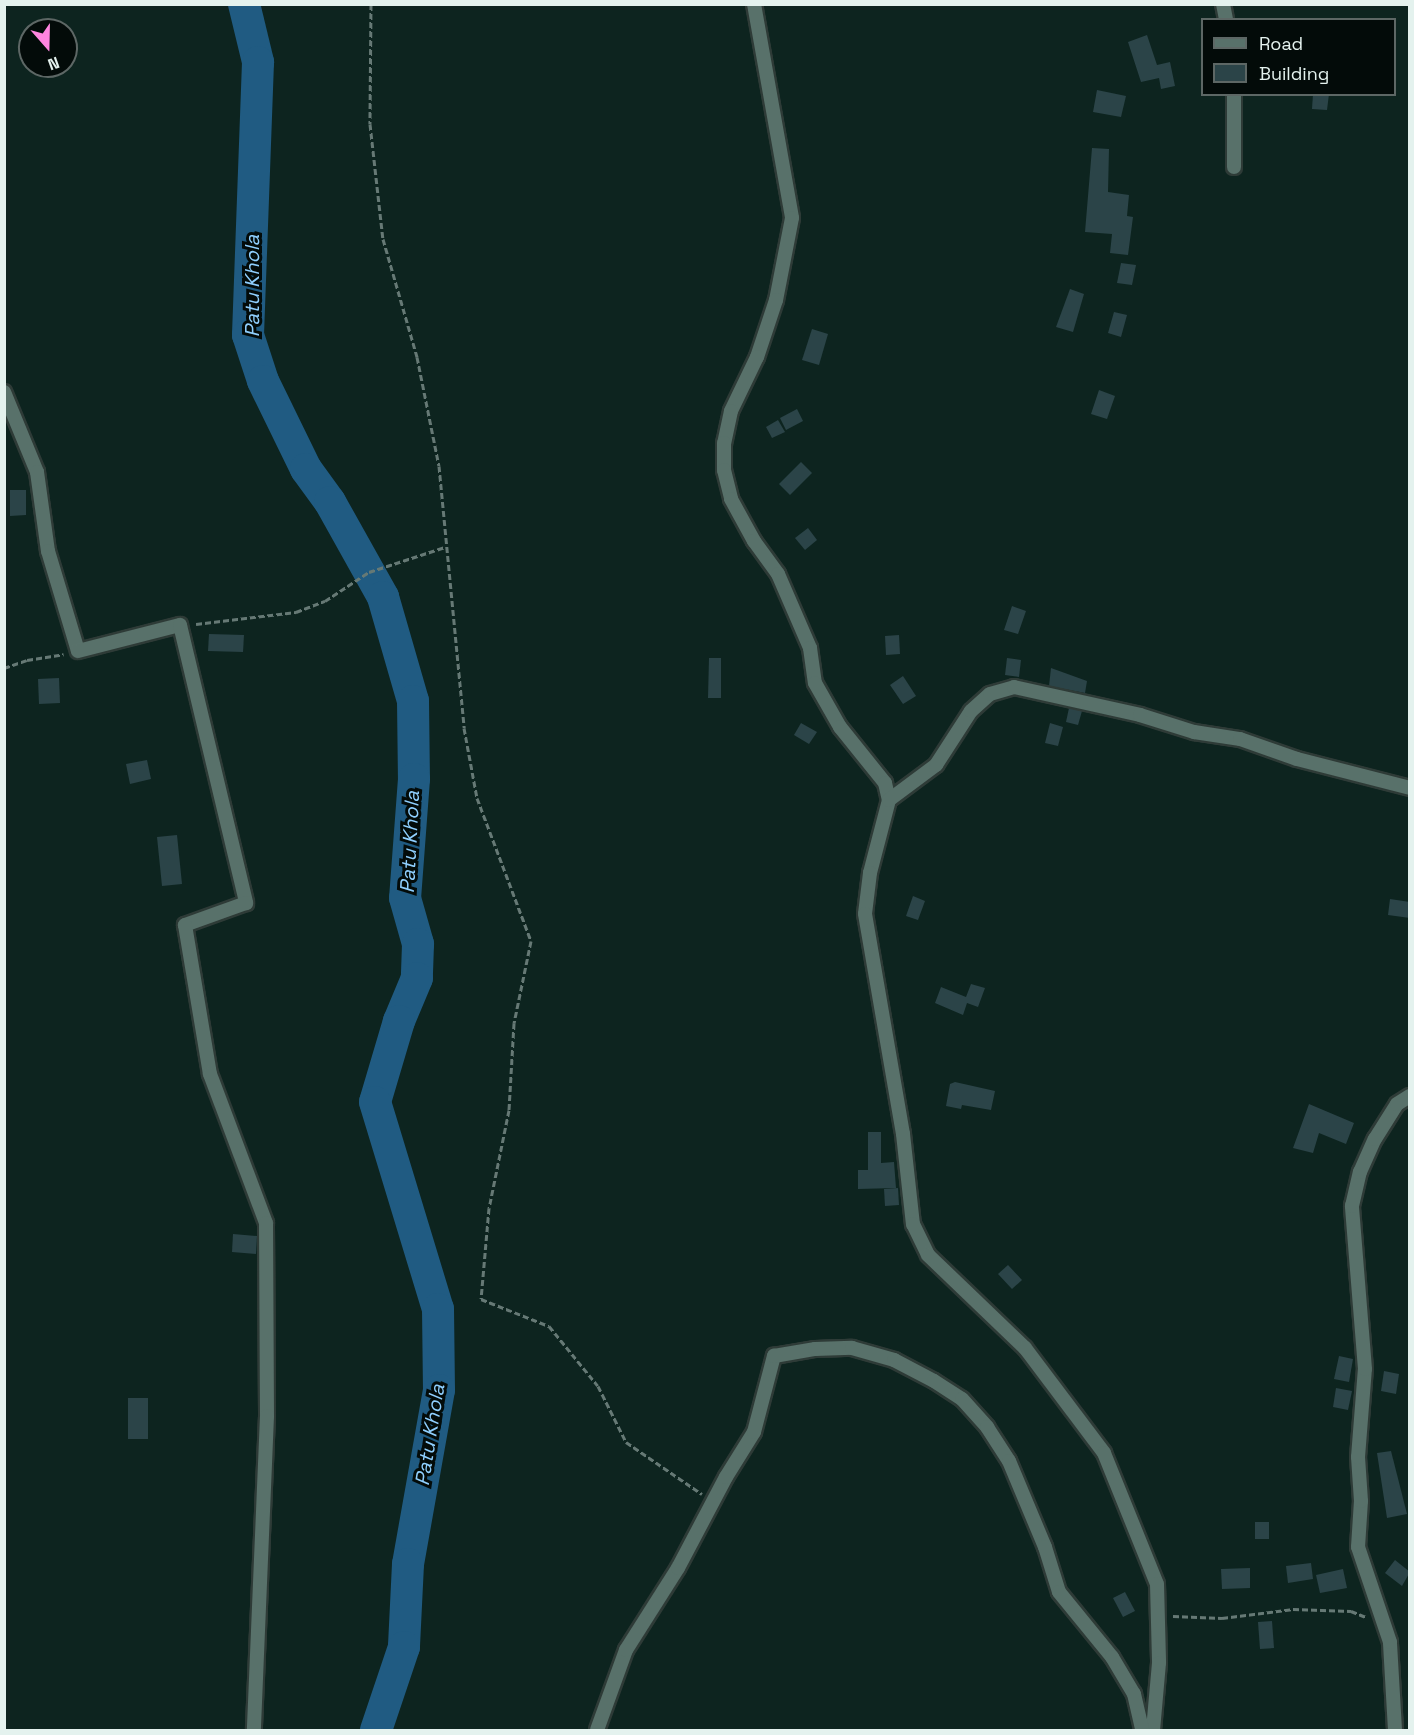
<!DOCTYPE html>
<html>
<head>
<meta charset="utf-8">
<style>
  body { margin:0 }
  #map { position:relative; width:1414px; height:1735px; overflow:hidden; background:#0d241f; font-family:"Space Grotesk",sans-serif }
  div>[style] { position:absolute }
  .river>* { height:32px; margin:-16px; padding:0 16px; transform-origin:16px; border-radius:16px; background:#205b82 }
  .building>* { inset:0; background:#2b4448 }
  .path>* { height:3px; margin-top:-1.5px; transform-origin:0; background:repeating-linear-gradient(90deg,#667975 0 6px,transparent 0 9px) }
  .roads { filter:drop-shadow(2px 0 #2e3b37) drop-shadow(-2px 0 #2e3b37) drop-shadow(0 2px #2e3b37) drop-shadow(0 -2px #2e3b37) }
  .minor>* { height:14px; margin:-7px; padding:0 7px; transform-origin:7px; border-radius:7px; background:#58716a }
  span { translate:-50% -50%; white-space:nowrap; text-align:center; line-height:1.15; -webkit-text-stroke:6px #030b09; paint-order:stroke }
  .water-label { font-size:20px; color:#8fcffe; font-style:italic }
  .frame { position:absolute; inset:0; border:6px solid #e4f2ee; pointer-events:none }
  .legend { position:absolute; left:1201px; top:18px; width:195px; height:78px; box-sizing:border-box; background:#030b09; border:2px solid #5d6765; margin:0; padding:8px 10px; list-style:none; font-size:18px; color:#e4f2ee }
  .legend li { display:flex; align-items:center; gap:12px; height:30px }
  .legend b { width:30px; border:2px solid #5d6765 }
  .north { position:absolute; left:18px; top:18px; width:60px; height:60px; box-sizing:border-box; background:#030b09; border:2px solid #5d6765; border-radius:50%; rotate:160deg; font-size:16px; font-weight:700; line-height:24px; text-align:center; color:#e4f2ee }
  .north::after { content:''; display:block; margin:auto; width:21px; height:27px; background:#ff85df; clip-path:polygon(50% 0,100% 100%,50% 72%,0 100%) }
</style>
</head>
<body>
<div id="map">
  <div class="river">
    <i style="left:244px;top:4px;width:60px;rotate:76.4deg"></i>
    <i style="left:258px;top:62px;width:273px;rotate:92.1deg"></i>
    <i style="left:248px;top:335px;width:48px;rotate:71.9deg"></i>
    <i style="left:263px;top:381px;width:98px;rotate:64deg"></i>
    <i style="left:306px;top:469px;width:41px;rotate:54deg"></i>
    <i style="left:330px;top:502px;width:109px;rotate:60.8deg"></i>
    <i style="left:383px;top:597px;width:108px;rotate:73.9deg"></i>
    <i style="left:413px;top:701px;width:78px;rotate:89.3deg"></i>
    <i style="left:414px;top:779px;width:119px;rotate:94.3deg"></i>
    <i style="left:405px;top:898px;width:48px;rotate:74.2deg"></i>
    <i style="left:418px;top:944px;width:34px;rotate:92deg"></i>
    <i style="left:417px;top:978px;width:47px;rotate:112.7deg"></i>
    <i style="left:399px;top:1021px;width:84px;rotate:106.5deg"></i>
    <i style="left:375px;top:1102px;width:216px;rotate:73.1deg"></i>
    <i style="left:438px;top:1309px;width:81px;rotate:89.3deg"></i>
    <i style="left:439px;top:1390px;width:177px;rotate:100.1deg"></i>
    <i style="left:408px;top:1564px;width:83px;rotate:92.8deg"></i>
    <i style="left:404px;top:1647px;width:88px;rotate:108.6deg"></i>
  </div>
  <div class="building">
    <i style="clip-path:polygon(1147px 35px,1157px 65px,1170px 62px,1175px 86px,1161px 89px,1159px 78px,1141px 82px,1128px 42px)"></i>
    <i style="clip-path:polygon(1097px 90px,1126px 96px,1121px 117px,1093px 112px)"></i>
    <i style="clip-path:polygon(1313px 94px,1329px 94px,1327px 110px,1312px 109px)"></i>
    <i style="clip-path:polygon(1092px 148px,1109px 149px,1108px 192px,1129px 195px,1127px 216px,1133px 217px,1128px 255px,1110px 253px,1112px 234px,1085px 232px)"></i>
    <i style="clip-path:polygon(1121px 263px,1136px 265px,1132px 285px,1117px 283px)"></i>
    <i style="clip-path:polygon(1070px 289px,1084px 294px,1073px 332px,1056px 327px)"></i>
    <i style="clip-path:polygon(1114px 312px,1127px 315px,1121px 337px,1108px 333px)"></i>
    <i style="clip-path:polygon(812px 329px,828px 334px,819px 365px,802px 360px)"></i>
    <i style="clip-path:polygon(1099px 390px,1115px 396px,1107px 419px,1091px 414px)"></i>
    <i style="clip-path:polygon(797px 409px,803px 421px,786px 430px,780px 418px)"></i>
    <i style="clip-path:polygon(778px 420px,785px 432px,772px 438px,766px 427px)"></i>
    <i style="clip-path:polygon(801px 462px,812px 473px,790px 495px,779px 484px)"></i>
    <i style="clip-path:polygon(10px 490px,26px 490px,26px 515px,10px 516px)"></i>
    <i style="clip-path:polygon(808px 528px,817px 540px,805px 550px,795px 538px)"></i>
    <i style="clip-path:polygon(1012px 606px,1026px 611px,1018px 634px,1004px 630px)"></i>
    <i style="clip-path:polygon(209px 634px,244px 635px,243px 652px,208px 651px)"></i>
    <i style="clip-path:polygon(899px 635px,900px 654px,886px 655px,885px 636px)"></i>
    <i style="clip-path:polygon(709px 658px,721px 658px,721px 698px,708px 698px)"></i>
    <i style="clip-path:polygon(1007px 658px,1021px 660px,1019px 677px,1005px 675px)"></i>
    <i style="clip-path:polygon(1051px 668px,1087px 681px,1085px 693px,1049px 686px)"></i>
    <i style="clip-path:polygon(903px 676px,916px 696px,903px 704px,890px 685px)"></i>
    <i style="clip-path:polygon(59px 678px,60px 703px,39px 704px,38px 679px)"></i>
    <i style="clip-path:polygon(1069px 708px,1082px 711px,1078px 725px,1066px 722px)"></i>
    <i style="clip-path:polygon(801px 723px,817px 732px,809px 744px,794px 735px)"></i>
    <i style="clip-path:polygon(1050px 723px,1063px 727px,1058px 746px,1045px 743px)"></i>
    <i style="clip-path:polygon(147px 760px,151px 779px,130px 784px,126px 764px)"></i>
    <i style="clip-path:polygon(177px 835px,182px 884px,162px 886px,157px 837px)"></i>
    <i style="clip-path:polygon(913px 896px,925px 901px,918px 920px,906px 916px)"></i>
    <i style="clip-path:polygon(1390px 899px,1410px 902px,1410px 918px,1388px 915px)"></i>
    <i style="clip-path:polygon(971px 984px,985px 988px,978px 1007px,967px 1003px,963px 1015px,935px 1003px,941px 987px,966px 997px)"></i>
    <i style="clip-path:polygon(955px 1082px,995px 1091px,991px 1110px,962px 1105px,961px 1109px,946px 1106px,950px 1084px)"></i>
    <i style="clip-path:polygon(1309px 1104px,1354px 1123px,1346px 1144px,1319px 1133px,1313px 1153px,1293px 1148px)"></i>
    <i style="clip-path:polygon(868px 1132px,881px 1132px,881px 1163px,894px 1162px,896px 1188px,858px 1189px,858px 1170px,868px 1170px)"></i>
    <i style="clip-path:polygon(898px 1188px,899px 1205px,885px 1206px,884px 1189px)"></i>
    <i style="clip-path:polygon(233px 1234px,257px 1236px,256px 1254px,232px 1252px)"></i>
    <i style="clip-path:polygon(1008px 1265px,1022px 1280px,1012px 1289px,998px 1274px)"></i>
    <i style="clip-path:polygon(1339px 1356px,1353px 1359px,1349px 1382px,1334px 1379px)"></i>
    <i style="clip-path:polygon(1384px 1371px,1399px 1374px,1396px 1394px,1381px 1391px)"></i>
    <i style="clip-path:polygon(1336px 1388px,1352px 1391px,1348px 1410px,1333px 1407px)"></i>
    <i style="clip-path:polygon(128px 1398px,148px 1398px,148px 1439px,128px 1439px)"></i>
    <i style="clip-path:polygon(1391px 1451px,1407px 1514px,1387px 1518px,1377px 1453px)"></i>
    <i style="clip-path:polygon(1255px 1522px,1269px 1522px,1269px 1539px,1255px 1539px)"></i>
    <i style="clip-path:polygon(1395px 1560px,1410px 1572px,1402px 1586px,1385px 1573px)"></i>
    <i style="clip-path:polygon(1311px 1563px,1313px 1579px,1288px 1583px,1286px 1566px)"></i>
    <i style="clip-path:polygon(1250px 1568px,1250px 1588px,1222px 1589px,1221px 1569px)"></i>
    <i style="clip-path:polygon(1343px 1569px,1347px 1588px,1320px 1593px,1316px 1575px)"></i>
    <i style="clip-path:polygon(1125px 1592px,1135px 1611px,1123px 1617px,1113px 1598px)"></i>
    <i style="clip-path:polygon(1272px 1621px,1274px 1648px,1260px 1649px,1258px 1622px)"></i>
  </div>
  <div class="path">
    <i style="left:371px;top:4px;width:120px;rotate:90.5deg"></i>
    <i style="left:370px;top:124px;width:116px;rotate:83.6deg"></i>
    <i style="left:383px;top:239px;width:123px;rotate:73.9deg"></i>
    <i style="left:417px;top:357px;width:111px;rotate:78.6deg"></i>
    <i style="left:439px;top:466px;width:263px;rotate:84.5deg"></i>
    <i style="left:464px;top:728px;width:71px;rotate:79.5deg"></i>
    <i style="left:477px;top:798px;width:153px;rotate:69.3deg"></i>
    <i style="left:531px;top:941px;width:84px;rotate:101.7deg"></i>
    <i style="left:514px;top:1023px;width:87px;rotate:93.3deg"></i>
    <i style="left:509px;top:1110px;width:100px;rotate:101.5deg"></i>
    <i style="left:489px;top:1208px;width:91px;rotate:95deg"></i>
    <i style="left:481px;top:1299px;width:73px;rotate:21.7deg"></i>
    <i style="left:549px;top:1326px;width:77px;rotate:50.8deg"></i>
    <i style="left:598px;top:1386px;width:63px;rotate:63.4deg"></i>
    <i style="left:626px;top:1442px;width:92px;rotate:34.4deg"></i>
    <i style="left:196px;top:624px;width:101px;rotate:-6.8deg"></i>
    <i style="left:296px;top:612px;width:31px;rotate:-21deg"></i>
    <i style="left:325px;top:601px;width:53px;rotate:-33.4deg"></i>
    <i style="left:369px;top:572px;width:80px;rotate:-18.2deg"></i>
    <i style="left:4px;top:668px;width:24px;rotate:-19deg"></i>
    <i style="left:27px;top:660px;width:37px;rotate:-9deg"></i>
    <i style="left:1173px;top:1616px;width:49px;rotate:2.3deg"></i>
    <i style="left:1222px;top:1618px;width:72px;rotate:-7.2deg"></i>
    <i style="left:1293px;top:1609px;width:58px;rotate:2deg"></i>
    <i style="left:1351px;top:1611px;width:16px;rotate:22deg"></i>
  </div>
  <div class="roads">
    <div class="minor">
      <i style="left:754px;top:4px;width:217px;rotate:79.9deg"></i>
      <i style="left:792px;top:218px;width:84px;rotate:101deg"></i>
      <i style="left:776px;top:300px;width:60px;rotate:108.4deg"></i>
      <i style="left:757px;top:357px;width:60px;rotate:115.7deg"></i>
      <i style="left:731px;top:411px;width:33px;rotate:102deg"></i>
      <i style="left:724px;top:443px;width:27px;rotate:90deg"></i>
      <i style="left:724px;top:470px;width:30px;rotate:76deg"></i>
      <i style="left:731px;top:499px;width:48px;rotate:61.3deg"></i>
      <i style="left:754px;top:541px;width:41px;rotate:54deg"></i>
      <i style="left:778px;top:574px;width:81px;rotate:66.6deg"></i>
      <i style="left:810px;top:648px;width:35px;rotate:82deg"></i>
      <i style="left:815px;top:683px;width:51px;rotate:60.4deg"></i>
      <i style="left:840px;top:727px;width:72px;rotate:51.2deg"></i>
      <i style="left:885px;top:783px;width:17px;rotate:77deg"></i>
      <i style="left:889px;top:800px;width:75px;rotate:104.6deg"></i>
      <i style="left:870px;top:873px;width:41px;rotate:97deg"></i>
      <i style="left:865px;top:914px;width:223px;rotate:80.2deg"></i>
      <i style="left:903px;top:1134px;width:91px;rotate:83.7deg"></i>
      <i style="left:913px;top:1224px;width:34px;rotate:64deg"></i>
      <i style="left:928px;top:1255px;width:134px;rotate:43.8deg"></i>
      <i style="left:1025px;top:1348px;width:131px;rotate:53deg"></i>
      <i style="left:1104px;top:1453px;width:141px;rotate:68deg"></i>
      <i style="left:1157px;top:1584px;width:79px;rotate:88.5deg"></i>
      <i style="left:1159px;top:1663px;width:67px;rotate:95.1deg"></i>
      <i style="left:1223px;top:4px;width:16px;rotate:79deg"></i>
      <i style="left:1234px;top:94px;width:73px;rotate:90deg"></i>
      <i style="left:4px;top:392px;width:87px;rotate:67.6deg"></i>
      <i style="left:37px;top:472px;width:80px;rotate:82.1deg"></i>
      <i style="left:48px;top:551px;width:104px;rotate:73.3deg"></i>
      <i style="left:78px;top:651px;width:105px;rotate:-14.3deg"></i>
      <i style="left:180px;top:625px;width:286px;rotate:76.6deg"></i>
      <i style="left:246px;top:903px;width:65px;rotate:160.2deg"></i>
      <i style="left:185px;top:925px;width:151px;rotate:80.5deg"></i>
      <i style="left:210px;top:1074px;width:159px;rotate:69.4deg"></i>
      <i style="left:266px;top:1223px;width:193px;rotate:89.7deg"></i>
      <i style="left:267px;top:1416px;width:314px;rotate:92.4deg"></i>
      <i style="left:889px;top:800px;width:59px;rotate:-36.7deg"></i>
      <i style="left:936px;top:765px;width:64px;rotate:-57.1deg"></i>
      <i style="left:971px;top:711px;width:25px;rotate:-42deg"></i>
      <i style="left:990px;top:694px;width:25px;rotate:-16deg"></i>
      <i style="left:1014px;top:687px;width:129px;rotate:12.5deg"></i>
      <i style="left:1140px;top:715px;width:57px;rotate:17.5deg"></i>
      <i style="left:1194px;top:732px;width:47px;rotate:8.7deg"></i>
      <i style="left:1240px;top:739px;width:60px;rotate:19.3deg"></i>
      <i style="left:1297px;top:759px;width:117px;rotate:14.4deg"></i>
      <i style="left:597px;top:1730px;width:85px;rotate:-70.1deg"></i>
      <i style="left:626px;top:1650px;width:97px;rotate:-57.6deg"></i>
      <i style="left:678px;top:1568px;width:103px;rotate:-62.2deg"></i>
      <i style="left:726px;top:1477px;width:53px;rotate:-58.1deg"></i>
      <i style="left:754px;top:1432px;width:79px;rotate:-75.3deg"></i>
      <i style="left:774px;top:1356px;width:42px;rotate:-9.7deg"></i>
      <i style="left:815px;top:1349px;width:37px;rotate:-2deg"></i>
      <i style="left:852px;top:1348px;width:44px;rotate:15.9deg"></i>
      <i style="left:894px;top:1360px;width:45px;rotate:27.7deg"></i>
      <i style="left:934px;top:1381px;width:33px;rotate:33deg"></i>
      <i style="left:962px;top:1399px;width:38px;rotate:48deg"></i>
      <i style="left:987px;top:1427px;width:40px;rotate:57.1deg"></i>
      <i style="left:1009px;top:1461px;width:93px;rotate:67.3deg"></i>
      <i style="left:1045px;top:1547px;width:47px;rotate:72.7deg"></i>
      <i style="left:1059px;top:1592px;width:84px;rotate:50.8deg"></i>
      <i style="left:1112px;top:1657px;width:43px;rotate:59.3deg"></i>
      <i style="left:1134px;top:1694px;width:37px;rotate:77deg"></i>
      <i style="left:1395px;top:1730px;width:88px;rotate:-93.3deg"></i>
      <i style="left:1390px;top:1642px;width:100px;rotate:-108.6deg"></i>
      <i style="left:1358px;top:1547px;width:46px;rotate:-86.3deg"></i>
      <i style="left:1361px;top:1501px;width:44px;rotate:-93.9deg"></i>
      <i style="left:1358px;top:1457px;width:88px;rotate:-85.5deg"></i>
      <i style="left:1365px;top:1369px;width:164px;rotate:-94.6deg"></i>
      <i style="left:1352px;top:1206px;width:35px;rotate:-77deg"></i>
      <i style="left:1360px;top:1172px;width:36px;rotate:-66deg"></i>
      <i style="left:1375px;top:1139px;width:41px;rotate:-57.8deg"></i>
      <i style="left:1397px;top:1104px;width:15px;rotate:-32deg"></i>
    </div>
  </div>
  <div class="water-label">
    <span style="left:252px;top:286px;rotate:-90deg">Patu Khola</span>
    <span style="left:410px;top:842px;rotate:-87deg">Patu Khola</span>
    <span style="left:430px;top:1435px;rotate:-81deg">Patu Khola</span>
  </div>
  <div class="frame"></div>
  <ul class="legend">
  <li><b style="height:8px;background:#58716a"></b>Road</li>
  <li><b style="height:16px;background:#2b4448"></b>Building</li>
  </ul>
  <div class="north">N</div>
</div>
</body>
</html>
